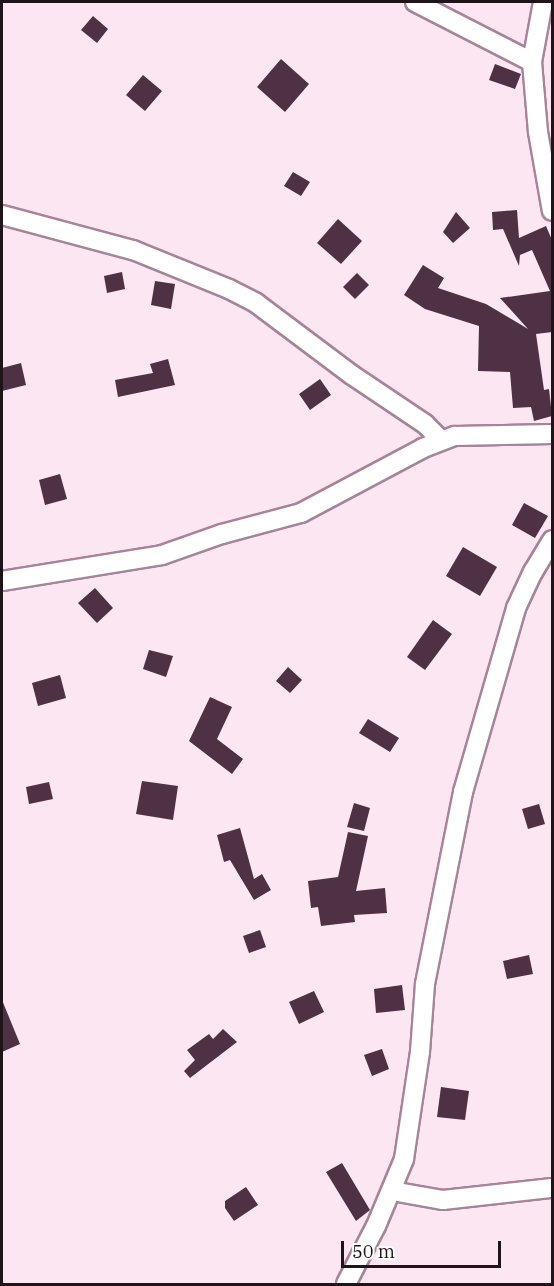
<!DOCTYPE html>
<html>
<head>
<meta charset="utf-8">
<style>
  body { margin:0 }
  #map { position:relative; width:554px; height:1286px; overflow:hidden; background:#fce6f2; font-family:"IBM Plex Serif",serif }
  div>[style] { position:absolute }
  .building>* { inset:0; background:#4e3143 }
  .roads { filter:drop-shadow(2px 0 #a68598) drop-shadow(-2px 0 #a68598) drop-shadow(0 2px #a68598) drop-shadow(0 -2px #a68598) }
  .minor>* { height:18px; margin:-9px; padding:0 9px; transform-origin:9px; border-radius:9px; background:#fff }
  span { translate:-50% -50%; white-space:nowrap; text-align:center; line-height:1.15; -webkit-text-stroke:6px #fff; paint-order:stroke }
  .frame { position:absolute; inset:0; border:3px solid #20141b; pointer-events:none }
  .scale { position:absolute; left:341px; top:1241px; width:160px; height:27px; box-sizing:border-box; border:3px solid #20141b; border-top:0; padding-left:8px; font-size:18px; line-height:21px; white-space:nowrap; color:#20141b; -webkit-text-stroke:4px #fff; paint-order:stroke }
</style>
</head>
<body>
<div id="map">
  <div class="building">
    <i style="clip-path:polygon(93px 16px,108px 29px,97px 43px,81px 30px)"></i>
    <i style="clip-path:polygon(281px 59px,309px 84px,285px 112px,257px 87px)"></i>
    <i style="clip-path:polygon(495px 64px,521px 74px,515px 89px,489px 80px)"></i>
    <i style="clip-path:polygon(143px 75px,162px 91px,145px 111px,126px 95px)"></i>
    <i style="clip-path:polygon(293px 172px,310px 182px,301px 196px,284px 186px)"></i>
    <i style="clip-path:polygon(517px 210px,519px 238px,546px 226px,552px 240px,552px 332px,536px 334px,544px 390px,549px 389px,552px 416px,534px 421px,531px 407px,513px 408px,510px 372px,478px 371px,479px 326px,425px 309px,404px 295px,423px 265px,444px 278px,438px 288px,486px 304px,528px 329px,500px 298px,550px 291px,532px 250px,520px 255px,519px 266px,503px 229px,493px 230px,492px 212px)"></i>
    <i style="clip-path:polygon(456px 212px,470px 228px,453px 243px,443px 232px)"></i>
    <i style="clip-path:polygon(338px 219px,362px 241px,341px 264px,317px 243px)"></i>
    <i style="clip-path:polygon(122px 272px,125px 289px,107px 293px,104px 276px)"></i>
    <i style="clip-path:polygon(357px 273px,369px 285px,355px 299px,343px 287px)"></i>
    <i style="clip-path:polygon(155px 281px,175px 284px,171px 309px,151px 305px)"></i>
    <i style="clip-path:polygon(168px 359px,175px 385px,118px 397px,115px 380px,153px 373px,150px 364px)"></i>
    <i style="clip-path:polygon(21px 363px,26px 385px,2px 391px,2px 368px)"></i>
    <i style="clip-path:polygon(320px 379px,331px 395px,310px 410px,299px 394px)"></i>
    <i style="clip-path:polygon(60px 474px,67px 499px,45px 505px,39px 480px)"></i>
    <i style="clip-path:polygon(524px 503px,548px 516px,535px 538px,512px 525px)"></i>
    <i style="clip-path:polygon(463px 547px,497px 567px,480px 596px,446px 576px)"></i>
    <i style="clip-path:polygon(95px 588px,113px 608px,97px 623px,78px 603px)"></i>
    <i style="clip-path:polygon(433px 620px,452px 634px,425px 670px,407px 657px)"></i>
    <i style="clip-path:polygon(149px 650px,173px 656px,166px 677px,143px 669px)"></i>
    <i style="clip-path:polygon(288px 667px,302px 680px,290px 693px,276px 681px)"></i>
    <i style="clip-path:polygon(60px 675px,66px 698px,38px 706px,32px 683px)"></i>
    <i style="clip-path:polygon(210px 697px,232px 707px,217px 739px,243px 759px,232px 774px,189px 741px)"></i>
    <i style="clip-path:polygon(368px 719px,399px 738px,390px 752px,359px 733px)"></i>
    <i style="clip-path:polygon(142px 781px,178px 786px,173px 820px,136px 814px)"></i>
    <i style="clip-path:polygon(49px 782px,53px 799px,29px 804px,26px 787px)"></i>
    <i style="clip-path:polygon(354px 803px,370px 808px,364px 831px,347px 827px)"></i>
    <i style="clip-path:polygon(539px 804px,545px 824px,528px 829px,522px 809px)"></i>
    <i style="clip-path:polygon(240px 828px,254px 879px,262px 874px,271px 890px,254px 900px,230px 860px,224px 862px,217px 835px)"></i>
    <i style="clip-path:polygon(348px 832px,368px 836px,356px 891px,385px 888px,387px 913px,354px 915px,355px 922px,321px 926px,318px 907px,311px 908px,308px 881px,338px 877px)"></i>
    <i style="clip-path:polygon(260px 930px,266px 947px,249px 953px,243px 936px)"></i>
    <i style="clip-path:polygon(529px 955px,533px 974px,507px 979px,503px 961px)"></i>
    <i style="clip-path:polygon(402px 985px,405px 1010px,376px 1013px,374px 989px)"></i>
    <i style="clip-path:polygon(314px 991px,324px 1012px,299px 1024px,289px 1002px)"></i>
    <i style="clip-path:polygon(2px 1000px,20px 1044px,2px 1052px)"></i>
    <i style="clip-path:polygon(223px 1029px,237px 1042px,190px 1078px,184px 1071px,195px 1060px,187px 1050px,209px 1034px,213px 1039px)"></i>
    <i style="clip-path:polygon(382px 1049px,389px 1069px,372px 1076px,364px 1055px)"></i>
    <i style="clip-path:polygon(441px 1087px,469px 1091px,465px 1120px,437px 1117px)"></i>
    <i style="clip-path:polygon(342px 1163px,370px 1210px,356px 1221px,326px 1172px)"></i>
    <i style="clip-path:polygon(246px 1187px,258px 1205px,234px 1221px,225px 1208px,225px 1201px)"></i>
  </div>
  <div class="roads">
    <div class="minor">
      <i style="left:415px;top:2px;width:131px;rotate:27.1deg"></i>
      <i style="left:543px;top:2px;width:61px;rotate:100.4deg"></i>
      <i style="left:532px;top:62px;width:70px;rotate:85.1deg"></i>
      <i style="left:538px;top:132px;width:80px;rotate:80deg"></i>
      <i style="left:2px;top:215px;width:136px;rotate:15deg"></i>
      <i style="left:133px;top:250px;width:104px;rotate:22.1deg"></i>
      <i style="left:229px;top:289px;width:30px;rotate:27deg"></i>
      <i style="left:256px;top:303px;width:120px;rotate:36.9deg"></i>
      <i style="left:352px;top:375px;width:88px;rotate:33.9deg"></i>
      <i style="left:425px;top:424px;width:23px;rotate:45deg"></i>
      <i style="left:2px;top:581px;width:162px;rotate:-9.2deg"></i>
      <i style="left:162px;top:555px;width:64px;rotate:-19.3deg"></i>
      <i style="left:222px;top:534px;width:82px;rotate:-14.9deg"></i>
      <i style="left:301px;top:513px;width:138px;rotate:-28deg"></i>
      <i style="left:423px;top:448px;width:34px;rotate:-21deg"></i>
      <i style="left:455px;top:436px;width:97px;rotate:-1.2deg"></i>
      <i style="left:392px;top:1191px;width:52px;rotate:10deg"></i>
      <i style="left:443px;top:1200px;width:110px;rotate:-6.3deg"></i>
      <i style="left:346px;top:1284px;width:65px;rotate:-62.7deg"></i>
      <i style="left:376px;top:1226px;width:73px;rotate:-67.3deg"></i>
      <i style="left:404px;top:1159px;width:108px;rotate:-81.5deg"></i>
      <i style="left:420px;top:1052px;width:68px;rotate:-85.8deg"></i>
      <i style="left:425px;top:984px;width:196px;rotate:-78.8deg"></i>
      <i style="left:463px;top:792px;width:191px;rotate:-73.9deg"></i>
      <i style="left:516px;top:608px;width:40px;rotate:-65deg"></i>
      <i style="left:533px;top:572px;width:37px;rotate:-59deg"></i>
    </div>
  </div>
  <div class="frame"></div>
  <div class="scale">50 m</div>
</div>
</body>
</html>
